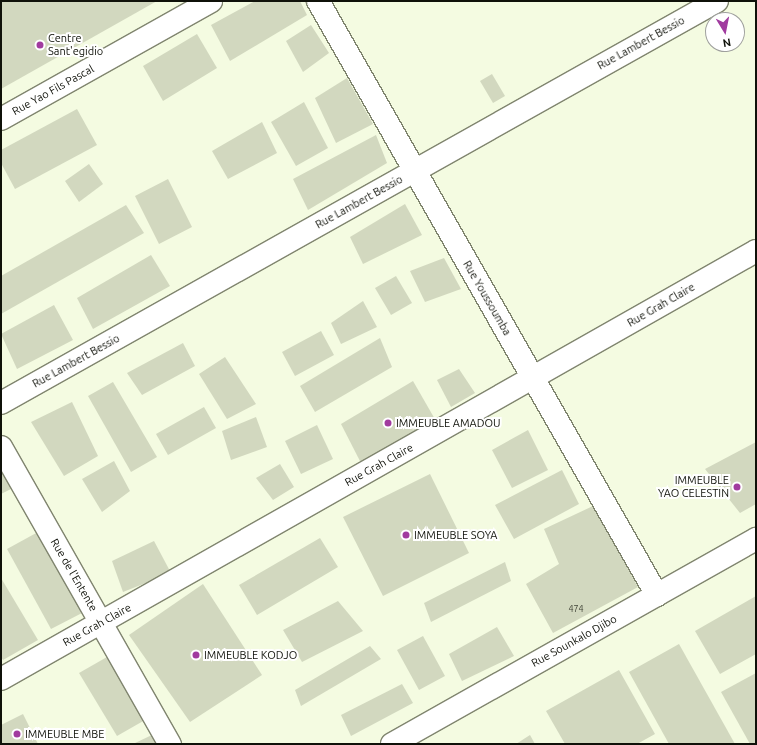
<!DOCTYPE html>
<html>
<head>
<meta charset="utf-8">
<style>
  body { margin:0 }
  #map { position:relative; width:757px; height:745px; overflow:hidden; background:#f4fbe1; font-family:Ubuntu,sans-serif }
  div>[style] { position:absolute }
  .building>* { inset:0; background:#d2d8bf }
  .roads { filter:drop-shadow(1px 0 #80856f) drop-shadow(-1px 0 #80856f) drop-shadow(0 1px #80856f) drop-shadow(0 -1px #80856f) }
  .minor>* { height:22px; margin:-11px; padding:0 11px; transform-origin:11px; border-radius:11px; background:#fff }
  .dots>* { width:11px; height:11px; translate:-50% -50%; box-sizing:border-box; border:2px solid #fff; border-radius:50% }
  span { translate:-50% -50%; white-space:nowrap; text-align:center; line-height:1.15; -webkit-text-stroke:4px #fff; paint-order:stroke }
  .number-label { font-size:9px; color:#404336 }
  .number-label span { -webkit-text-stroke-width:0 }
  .poi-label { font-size:11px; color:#0f1109 }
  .left { translate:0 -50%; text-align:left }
  .right { translate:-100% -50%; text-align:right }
  .street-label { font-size:11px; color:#0f1109 }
  .frame { position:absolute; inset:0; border:2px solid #0f1109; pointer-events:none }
  .north { position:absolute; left:705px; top:12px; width:40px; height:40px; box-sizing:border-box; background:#fff; border:1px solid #9fa09d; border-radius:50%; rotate:170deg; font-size:11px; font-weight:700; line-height:16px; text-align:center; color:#0f1109 }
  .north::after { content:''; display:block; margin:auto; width:14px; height:18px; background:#a13b9f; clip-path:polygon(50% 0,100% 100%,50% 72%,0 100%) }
</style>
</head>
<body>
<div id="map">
  <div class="building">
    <i style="clip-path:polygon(1px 1px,157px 1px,1px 89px)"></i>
    <i style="clip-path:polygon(255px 1px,300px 1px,307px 15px,230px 61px,211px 25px)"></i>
    <i style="clip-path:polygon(311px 25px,329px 53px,303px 72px,286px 41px)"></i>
    <i style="clip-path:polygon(197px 34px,217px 68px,163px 101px,143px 66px)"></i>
    <i style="clip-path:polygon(492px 74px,505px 96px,493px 103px,480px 81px)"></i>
    <i style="clip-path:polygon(347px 78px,373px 124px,336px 143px,315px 98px)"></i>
    <i style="clip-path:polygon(304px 102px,328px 148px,296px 166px,271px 122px)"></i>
    <i style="clip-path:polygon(77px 109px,97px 145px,15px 189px,1px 163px,1px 150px)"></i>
    <i style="clip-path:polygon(262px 122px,277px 153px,228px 179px,212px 151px)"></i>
    <i style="clip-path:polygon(376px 135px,387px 163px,308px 210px,293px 179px)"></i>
    <i style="clip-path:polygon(89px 164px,103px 184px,79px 202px,65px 181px)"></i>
    <i style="clip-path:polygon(168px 179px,192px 227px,159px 244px,135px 196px)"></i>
    <i style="clip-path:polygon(405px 204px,422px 235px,363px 264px,350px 237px)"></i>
    <i style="clip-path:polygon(126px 205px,144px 233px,1px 314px,1px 276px)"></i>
    <i style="clip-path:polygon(151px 255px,170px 286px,93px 329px,77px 298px)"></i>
    <i style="clip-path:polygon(444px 258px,461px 289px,425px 302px,410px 271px)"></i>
    <i style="clip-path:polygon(396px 276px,412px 303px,391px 315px,375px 288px)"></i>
    <i style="clip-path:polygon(363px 301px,377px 327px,341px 344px,331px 323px)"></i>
    <i style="clip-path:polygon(54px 305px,73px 340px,17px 369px,1px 334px)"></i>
    <i style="clip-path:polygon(321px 331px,334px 355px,295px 376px,282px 352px)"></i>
    <i style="clip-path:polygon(380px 338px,392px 367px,315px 412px,300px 386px)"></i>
    <i style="clip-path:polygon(183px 343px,195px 366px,142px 395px,127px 373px)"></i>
    <i style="clip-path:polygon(225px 357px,256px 404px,227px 419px,199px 374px)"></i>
    <i style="clip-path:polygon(459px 369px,475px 393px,451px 407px,437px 380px)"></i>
    <i style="clip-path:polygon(413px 381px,436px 421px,362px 465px,341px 424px)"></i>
    <i style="clip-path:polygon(113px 382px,157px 457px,131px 472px,88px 396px)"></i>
    <i style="clip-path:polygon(72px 402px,98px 456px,64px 476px,31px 422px)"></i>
    <i style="clip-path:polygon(204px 407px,216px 428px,168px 455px,156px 434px)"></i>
    <i style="clip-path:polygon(256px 417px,267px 447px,231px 460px,222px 431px)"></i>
    <i style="clip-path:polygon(317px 425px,333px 459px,301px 474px,285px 441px)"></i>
    <i style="clip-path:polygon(528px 430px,548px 470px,512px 488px,492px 450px)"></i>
    <i style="clip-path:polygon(756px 442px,756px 504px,740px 513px,705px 469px)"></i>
    <i style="clip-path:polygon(114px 461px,130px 491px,102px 512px,82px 479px)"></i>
    <i style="clip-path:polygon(280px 464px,294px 487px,273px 500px,256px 478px)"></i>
    <i style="clip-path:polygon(1px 469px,11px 489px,1px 494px)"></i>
    <i style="clip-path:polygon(562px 470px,579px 504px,514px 539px,495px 505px)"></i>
    <i style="clip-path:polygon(430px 474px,469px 553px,383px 596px,343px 517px)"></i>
    <i style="clip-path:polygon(593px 506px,638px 587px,553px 633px,526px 584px,559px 564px,544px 529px)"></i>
    <i style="clip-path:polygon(38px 532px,82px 613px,51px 629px,7px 549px)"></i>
    <i style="clip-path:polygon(320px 538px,338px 567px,257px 615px,239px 585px)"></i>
    <i style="clip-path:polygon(154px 541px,171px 573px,123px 592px,112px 561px)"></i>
    <i style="clip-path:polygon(505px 562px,511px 581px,431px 622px,424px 603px)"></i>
    <i style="clip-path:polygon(1px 578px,38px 640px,3px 660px,1px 657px)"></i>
    <i style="clip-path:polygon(203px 584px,262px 675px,190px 722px,129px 635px)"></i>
    <i style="clip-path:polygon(756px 596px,756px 654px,720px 674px,695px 631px)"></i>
    <i style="clip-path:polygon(338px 601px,363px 631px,302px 662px,283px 630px)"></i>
    <i style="clip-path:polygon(497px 627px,514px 656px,462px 681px,449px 654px)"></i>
    <i style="clip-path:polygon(423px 636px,445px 676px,419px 690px,397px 650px)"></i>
    <i style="clip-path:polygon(679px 644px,735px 744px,669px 744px,629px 672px)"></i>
    <i style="clip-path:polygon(370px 646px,381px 659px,301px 706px,295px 690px)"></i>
    <i style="clip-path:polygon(107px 657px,145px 720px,117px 736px,79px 673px)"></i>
    <i style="clip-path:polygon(619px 670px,655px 734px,637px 744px,565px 744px,546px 711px)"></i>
    <i style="clip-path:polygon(756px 673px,756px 744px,750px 744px,721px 692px)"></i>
    <i style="clip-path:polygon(402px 684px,413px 703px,351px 736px,341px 715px)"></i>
    <i style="clip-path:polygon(23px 714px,38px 744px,1px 744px,1px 725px)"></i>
    <i style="clip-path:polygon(154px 734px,159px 744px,133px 744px)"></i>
    <i style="clip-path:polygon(530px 735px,535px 744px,516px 744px)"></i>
  </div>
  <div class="roads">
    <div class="minor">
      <i style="left:318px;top:1px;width:684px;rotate:60.29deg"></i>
      <i style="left:1px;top:119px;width:241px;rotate:-29.3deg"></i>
      <i style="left:1px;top:403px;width:821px;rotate:-29.31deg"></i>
      <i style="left:1px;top:447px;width:342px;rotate:60.4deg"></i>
      <i style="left:1px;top:679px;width:868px;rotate:-29.55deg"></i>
      <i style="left:392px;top:744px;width:418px;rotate:-29.4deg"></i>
    </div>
  </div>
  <div class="dots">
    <i style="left:40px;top:45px;background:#a13b9f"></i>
    <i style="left:388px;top:423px;background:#a13b9f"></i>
    <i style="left:737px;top:487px;background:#a13b9f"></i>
    <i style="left:406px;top:535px;background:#a13b9f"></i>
    <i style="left:196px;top:655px;background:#a13b9f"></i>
    <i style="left:17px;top:734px;background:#a13b9f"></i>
  </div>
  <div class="number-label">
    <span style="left:576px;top:609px">474</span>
  </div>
  <div class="poi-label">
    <span class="left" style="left:48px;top:45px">Centre<br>Sant'egidio</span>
    <span class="left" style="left:396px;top:423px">IMMEUBLE AMADOU</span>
    <span class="right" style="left:729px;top:487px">IMMEUBLE<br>YAO CELESTIN</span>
    <span class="left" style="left:414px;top:535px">IMMEUBLE SOYA</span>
    <span class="left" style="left:204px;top:655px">IMMEUBLE KODJO</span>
    <span class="left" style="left:25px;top:734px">IMMEUBLE MBE</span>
  </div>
  <div class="street-label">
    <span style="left:641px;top:43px;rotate:-29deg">Rue Lambert Bessio</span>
    <span style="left:53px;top:90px;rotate:-29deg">Rue Yao Fils Pascal</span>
    <span style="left:359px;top:202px;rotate:-29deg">Rue Lambert Bessio</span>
    <span style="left:487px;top:298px;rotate:60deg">Rue Youssoumba</span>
    <span style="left:661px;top:305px;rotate:-30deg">Rue Grah Claire</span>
    <span style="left:76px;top:361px;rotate:-29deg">Rue Lambert Bessio</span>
    <span style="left:379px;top:465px;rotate:-29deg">Rue Grah Claire</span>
    <span style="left:74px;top:575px;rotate:60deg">Rue de l'Entente</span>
    <span style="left:97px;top:625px;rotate:-29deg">Rue Grah Claire</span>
    <span style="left:574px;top:641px;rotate:-29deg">Rue Sounkalo Djibo</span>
  </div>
  <div class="frame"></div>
  <div class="north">N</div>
</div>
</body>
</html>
